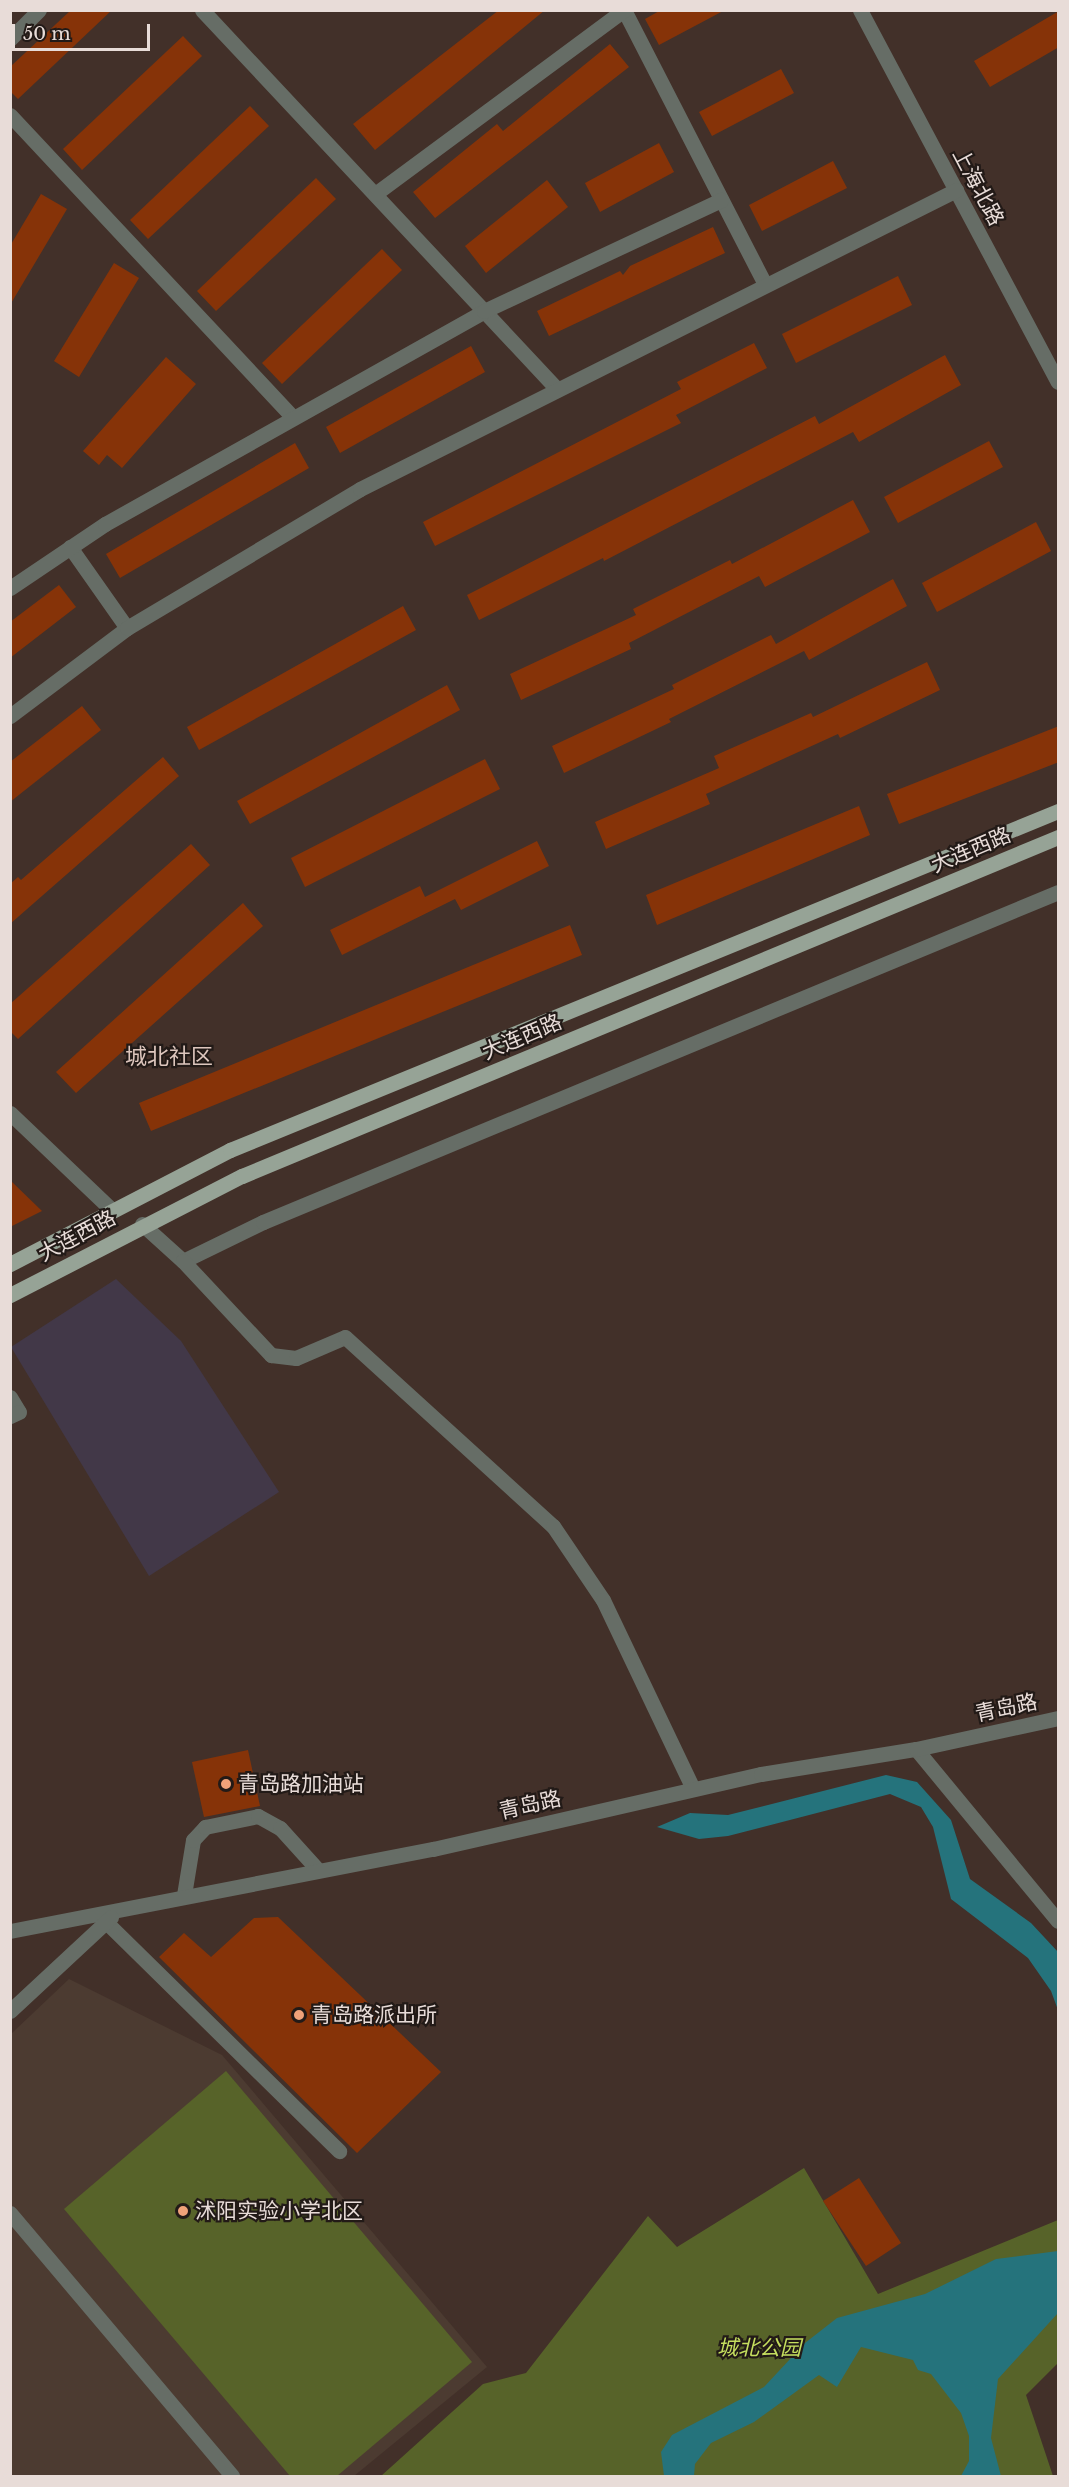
<!DOCTYPE html>
<html>
<head>
<meta charset="utf-8">
<style>
  body { margin:0 }
  #map { position:relative; width:1069px; height:2487px; overflow:hidden; background:#423029; font-family:"Libre Baskerville","Noto Sans SC",serif }
  div>[style] { position:absolute }
  .industrial>* { inset:0; background:#423848 }
  .education>* { inset:0; background:#4c3b31 }
  .green>* { inset:0; background:#576329 }
  .water>* { inset:0; background:#25737c }
  .building>* { inset:0; background:#863308 }
  .minor>* { height:15px; margin:-7.5px; padding:0 7.5px; transform-origin:7.5px; border-radius:7.5px; background:#666d66 }
  .major>* { height:15px; margin:-7.5px; padding:0 7.5px; transform-origin:7.5px; border-radius:7.5px; background:#96a396 }
  .dots>* { width:16px; height:16px; translate:-50% -50%; box-sizing:border-box; border:3px solid #221a17; border-radius:50% }
  span { translate:-50% -50%; white-space:nowrap; text-align:center; line-height:1.15; -webkit-text-stroke:4.5px #221a17; paint-order:stroke }
  .street-label { font-size:21px; color:#e8dcd8 }
  .poi-label { font-size:21px; color:#e8dcd8 }
  .left { translate:0 -50%; text-align:left }
  .park-label { font-size:21px; color:#c5de5f; font-style:italic }
  .neighbourhood-label { font-size:22px; color:#ddc6bd }
  .frame { position:absolute; inset:0; border:12px solid #e8dcd8; pointer-events:none }
  .scale { position:absolute; left:12px; top:24px; width:138px; height:27px; box-sizing:border-box; border:3px solid #e8dcd8; border-top:0; padding-left:8px; font-size:18px; line-height:21px; white-space:nowrap; color:#e8dcd8; -webkit-text-stroke:4px #221a17; paint-order:stroke }
</style>
</head>
<body>
<div id="map">
  <div class="industrial">
    <i style="clip-path:polygon(116px 1279px,181px 1341px,279px 1492px,149px 1576px,11px 1347px)"></i>
  </div>
  <div class="education">
    <i style="clip-path:polygon(69px 1979px,222px 2055px,487px 2367px,354px 2476px,11px 2476px,11px 2034px)"></i>
  </div>
  <div class="green">
    <i style="clip-path:polygon(226px 2071px,472px 2362px,337px 2476px,290px 2476px,64px 2209px)"></i>
    <i style="clip-path:polygon(804px 2168px,878px 2294px,1058px 2220px,1058px 2363px,1026px 2395px,1053px 2476px,381px 2476px,483px 2384px,526px 2373px,648px 2216px,677px 2247px)"></i>
  </div>
  <div class="water">
    <i style="clip-path:polygon(886px 1775px,917px 1782px,951px 1820px,970px 1879px,1031px 1923px,1058px 1952px,1058px 2010px,1051px 1991px,1028px 1958px,951px 1899px,933px 1827px,921px 1807px,890px 1794px,728px 1836px,699px 1839px,657px 1827px,690px 1813px,728px 1815px)"></i>
    <i style="clip-path:polygon(1058px 2251px,1058px 2313px,998px 2379px,991px 2438px,1001px 2476px,961px 2476px,969px 2461px,969px 2436px,961px 2413px,931px 2374px,918px 2370px,913px 2360px,861px 2347px,837px 2387px,819px 2375px,754px 2422px,711px 2443px,695px 2464px,694px 2476px,664px 2476px,661px 2452px,672px 2435px,764px 2387px,805px 2343px,837px 2318px,925px 2294px,996px 2259px)"></i>
  </div>
  <div class="building">
    <i style="clip-path:polygon(71px 10px,112px 10px,18px 99px,10px 91px,10px 67px)"></i>
    <i style="clip-path:polygon(499px 10px,545px 10px,375px 150px,353px 124px)"></i>
    <i style="clip-path:polygon(661px 10px,725px 10px,659px 45px,645px 19px)"></i>
    <i style="clip-path:polygon(1059px 11px,1059px 47px,990px 87px,974px 61px)"></i>
    <i style="clip-path:polygon(183px 36px,202px 56px,82px 170px,63px 149px)"></i>
    <i style="clip-path:polygon(610px 44px,629px 67px,435px 218px,413px 192px,497px 124px,503px 131px)"></i>
    <i style="clip-path:polygon(781px 69px,794px 93px,712px 136px,699px 112px)"></i>
    <i style="clip-path:polygon(250px 106px,269px 126px,148px 239px,130px 220px)"></i>
    <i style="clip-path:polygon(659px 143px,674px 172px,600px 212px,585px 183px)"></i>
    <i style="clip-path:polygon(833px 161px,847px 188px,762px 231px,749px 205px)"></i>
    <i style="clip-path:polygon(316px 178px,336px 199px,216px 311px,197px 291px)"></i>
    <i style="clip-path:polygon(547px 180px,568px 207px,486px 273px,465px 246px)"></i>
    <i style="clip-path:polygon(41px 194px,67px 209px,10px 305px,10px 246px)"></i>
    <i style="clip-path:polygon(713px 227px,725px 253px,549px 336px,537px 311px,620px 271px,623px 275px,630px 266px)"></i>
    <i style="clip-path:polygon(382px 249px,402px 270px,282px 384px,262px 363px)"></i>
    <i style="clip-path:polygon(114px 263px,139px 278px,79px 377px,54px 361px)"></i>
    <i style="clip-path:polygon(898px 276px,912px 305px,796px 363px,782px 334px)"></i>
    <i style="clip-path:polygon(754px 343px,767px 368px,676px 415px,681px 423px,435px 546px,423px 522px,681px 389px,677px 382px)"></i>
    <i style="clip-path:polygon(471px 346px,485px 372px,340px 453px,326px 427px)"></i>
    <i style="clip-path:polygon(945px 355px,961px 385px,859px 442px,853px 432px,604px 561px,603px 558px,479px 620px,467px 595px,815px 416px,819px 424px)"></i>
    <i style="clip-path:polygon(166px 357px,196px 384px,122px 468px,107px 455px,99px 465px,83px 451px)"></i>
    <i style="clip-path:polygon(989px 441px,1003px 467px,898px 523px,884px 497px)"></i>
    <i style="clip-path:polygon(295px 443px,309px 468px,120px 578px,106px 554px)"></i>
    <i style="clip-path:polygon(853px 500px,870px 532px,765px 587px,759px 576px,629px 643px,631px 649px,521px 700px,510px 674px,636px 615px,633px 609px,730px 560px,732px 564px)"></i>
    <i style="clip-path:polygon(1036px 522px,1051px 551px,937px 612px,922px 583px)"></i>
    <i style="clip-path:polygon(893px 579px,907px 606px,809px 660px,804px 651px,669px 719px,671px 722px,564px 773px,552px 746px,674px 689px,672px 685px,771px 635px,776px 644px)"></i>
    <i style="clip-path:polygon(59px 585px,76px 607px,10px 658px,10px 622px)"></i>
    <i style="clip-path:polygon(403px 606px,416px 630px,199px 750px,187px 727px)"></i>
    <i style="clip-path:polygon(927px 662px,940px 690px,840px 738px,838px 734px,706px 794px,710px 804px,606px 849px,595px 822px,719px 768px,714px 756px,811px 713px,813px 717px)"></i>
    <i style="clip-path:polygon(447px 685px,460px 710px,250px 824px,237px 801px)"></i>
    <i style="clip-path:polygon(82px 706px,101px 730px,10px 802px,10px 762px)"></i>
    <i style="clip-path:polygon(1059px 726px,1059px 762px,899px 824px,887px 794px)"></i>
    <i style="clip-path:polygon(163px 757px,179px 776px,10px 924px,10px 884px,18px 877px,21px 880px)"></i>
    <i style="clip-path:polygon(485px 759px,500px 789px,305px 887px,291px 858px)"></i>
    <i style="clip-path:polygon(859px 806px,870px 835px,657px 925px,646px 895px)"></i>
    <i style="clip-path:polygon(537px 841px,549px 866px,461px 910px,455px 899px,342px 955px,330px 930px,420px 886px,425px 897px)"></i>
    <i style="clip-path:polygon(191px 844px,210px 865px,18px 1039px,10px 1031px,10px 1004px)"></i>
    <i style="clip-path:polygon(243px 903px,263px 926px,76px 1093px,56px 1072px)"></i>
    <i style="clip-path:polygon(570px 925px,582px 955px,151px 1131px,139px 1103px)"></i>
    <i style="clip-path:polygon(10px 1180px,42px 1211px,10px 1227px)"></i>
    <i style="clip-path:polygon(248px 1750px,260px 1806px,204px 1817px,192px 1762px)"></i>
    <i style="clip-path:polygon(278px 1917px,441px 2072px,357px 2153px,159px 1957px,184px 1933px,211px 1957px,254px 1918px)"></i>
    <i style="clip-path:polygon(859px 2178px,901px 2243px,866px 2266px,823px 2201px)"></i>
  </div>
  <div class="minor">
    <i style="left:202px;top:10px;width:519px;rotate:46.87deg"></i>
    <i style="left:624px;top:10px;width:308px;rotate:62.8deg"></i>
    <i style="left:860px;top:10px;width:421px;rotate:62deg"></i>
    <i style="left:10px;top:39px;width:41px;rotate:-45deg"></i>
    <i style="left:10px;top:115px;width:412px;rotate:46.9deg"></i>
    <i style="left:375px;top:194px;width:310px;rotate:-36.5deg"></i>
    <i style="left:70px;top:547px;width:99px;rotate:54.9deg"></i>
    <i style="left:10px;top:588px;width:115px;rotate:-34deg"></i>
    <i style="left:105px;top:524px;width:435px;rotate:-29.3deg"></i>
    <i style="left:484px;top:311px;width:262px;rotate:-25.1deg"></i>
    <i style="left:10px;top:716px;width:146px;rotate:-36.9deg"></i>
    <i style="left:127px;top:628px;width:271px;rotate:-30.8deg"></i>
    <i style="left:360px;top:489px;width:667px;rotate:-26.64deg"></i>
    <i style="left:10px;top:1113px;width:141px;rotate:43.6deg"></i>
    <i style="left:142px;top:1224px;width:55px;rotate:42.1deg"></i>
    <i style="left:183px;top:1261px;width:89px;rotate:-26deg"></i>
    <i style="left:263px;top:1222px;width:861px;rotate:-22.54deg"></i>
    <i style="left:183px;top:1261px;width:129px;rotate:46.9deg"></i>
    <i style="left:271px;top:1355px;width:25px;rotate:7deg"></i>
    <i style="left:296px;top:1358px;width:53px;rotate:-23.2deg"></i>
    <i style="left:345px;top:1337px;width:281px;rotate:42.3deg"></i>
    <i style="left:553px;top:1526px;width:89px;rotate:56deg"></i>
    <i style="left:603px;top:1600px;width:209px;rotate:64.5deg"></i>
    <i style="left:10px;top:1397px;width:17px;rotate:59deg"></i>
    <i style="left:19px;top:1412px;width:10px;rotate:156deg"></i>
    <i style="left:916px;top:1749px;width:223px;rotate:50.5deg"></i>
    <i style="left:184px;top:1895px;width:56px;rotate:-80.7deg"></i>
    <i style="left:193px;top:1840px;width:18px;rotate:-47deg"></i>
    <i style="left:205px;top:1827px;width:54px;rotate:-11.7deg"></i>
    <i style="left:258px;top:1816px;width:25px;rotate:29deg"></i>
    <i style="left:280px;top:1828px;width:57px;rotate:47.9deg"></i>
    <i style="left:106px;top:1922px;width:327px;rotate:44.5deg"></i>
    <i style="left:10px;top:1931px;width:431px;rotate:-11deg"></i>
    <i style="left:433px;top:1849px;width:336px;rotate:-12.9deg"></i>
    <i style="left:761px;top:1774px;width:157px;rotate:-9.2deg"></i>
    <i style="left:916px;top:1749px;width:145px;rotate:-12.3deg"></i>
    <i style="left:10px;top:2011px;width:138px;rotate:-42.9deg"></i>
    <i style="left:10px;top:2213px;width:344px;rotate:49.8deg"></i>
  </div>
  <div class="major">
    <i style="left:10px;top:1264px;width:248px;rotate:-27.4deg"></i>
    <i style="left:230px;top:1150px;width:895px;rotate:-22.27deg"></i>
    <i style="left:10px;top:1295px;width:261px;rotate:-27.2deg"></i>
    <i style="left:242px;top:1176px;width:884px;rotate:-22.56deg"></i>
  </div>
  <div class="dots">
    <i style="left:226px;top:1784px;background:#f0a279"></i>
    <i style="left:299px;top:2015px;background:#f0a279"></i>
    <i style="left:183px;top:2211px;background:#f0a279"></i>
  </div>
  <div class="street-label">
    <span style="left:978px;top:187px;rotate:62deg">上海北路</span>
    <span style="left:971px;top:850px;rotate:-23deg">大连西路</span>
    <span style="left:522px;top:1037px;rotate:-23deg">大连西路</span>
    <span style="left:77px;top:1236px;rotate:-28deg">大连西路</span>
    <span style="left:1006px;top:1708px;rotate:-12deg">青岛路</span>
    <span style="left:530px;top:1805px;rotate:-13deg">青岛路</span>
  </div>
  <div class="poi-label">
    <span class="left" style="left:238px;top:1784px">青岛路加油站</span>
    <span class="left" style="left:311px;top:2015px">青岛路派出所</span>
    <span class="left" style="left:195px;top:2211px">沭阳实验小学北区</span>
  </div>
  <div class="park-label">
    <span style="left:759px;top:2348px">城北公园</span>
  </div>
  <div class="neighbourhood-label">
    <span style="left:169px;top:1057px">城北社区</span>
  </div>
  <div class="frame"></div>
  <div class="scale">50 m</div>
</div>
</body>
</html>
